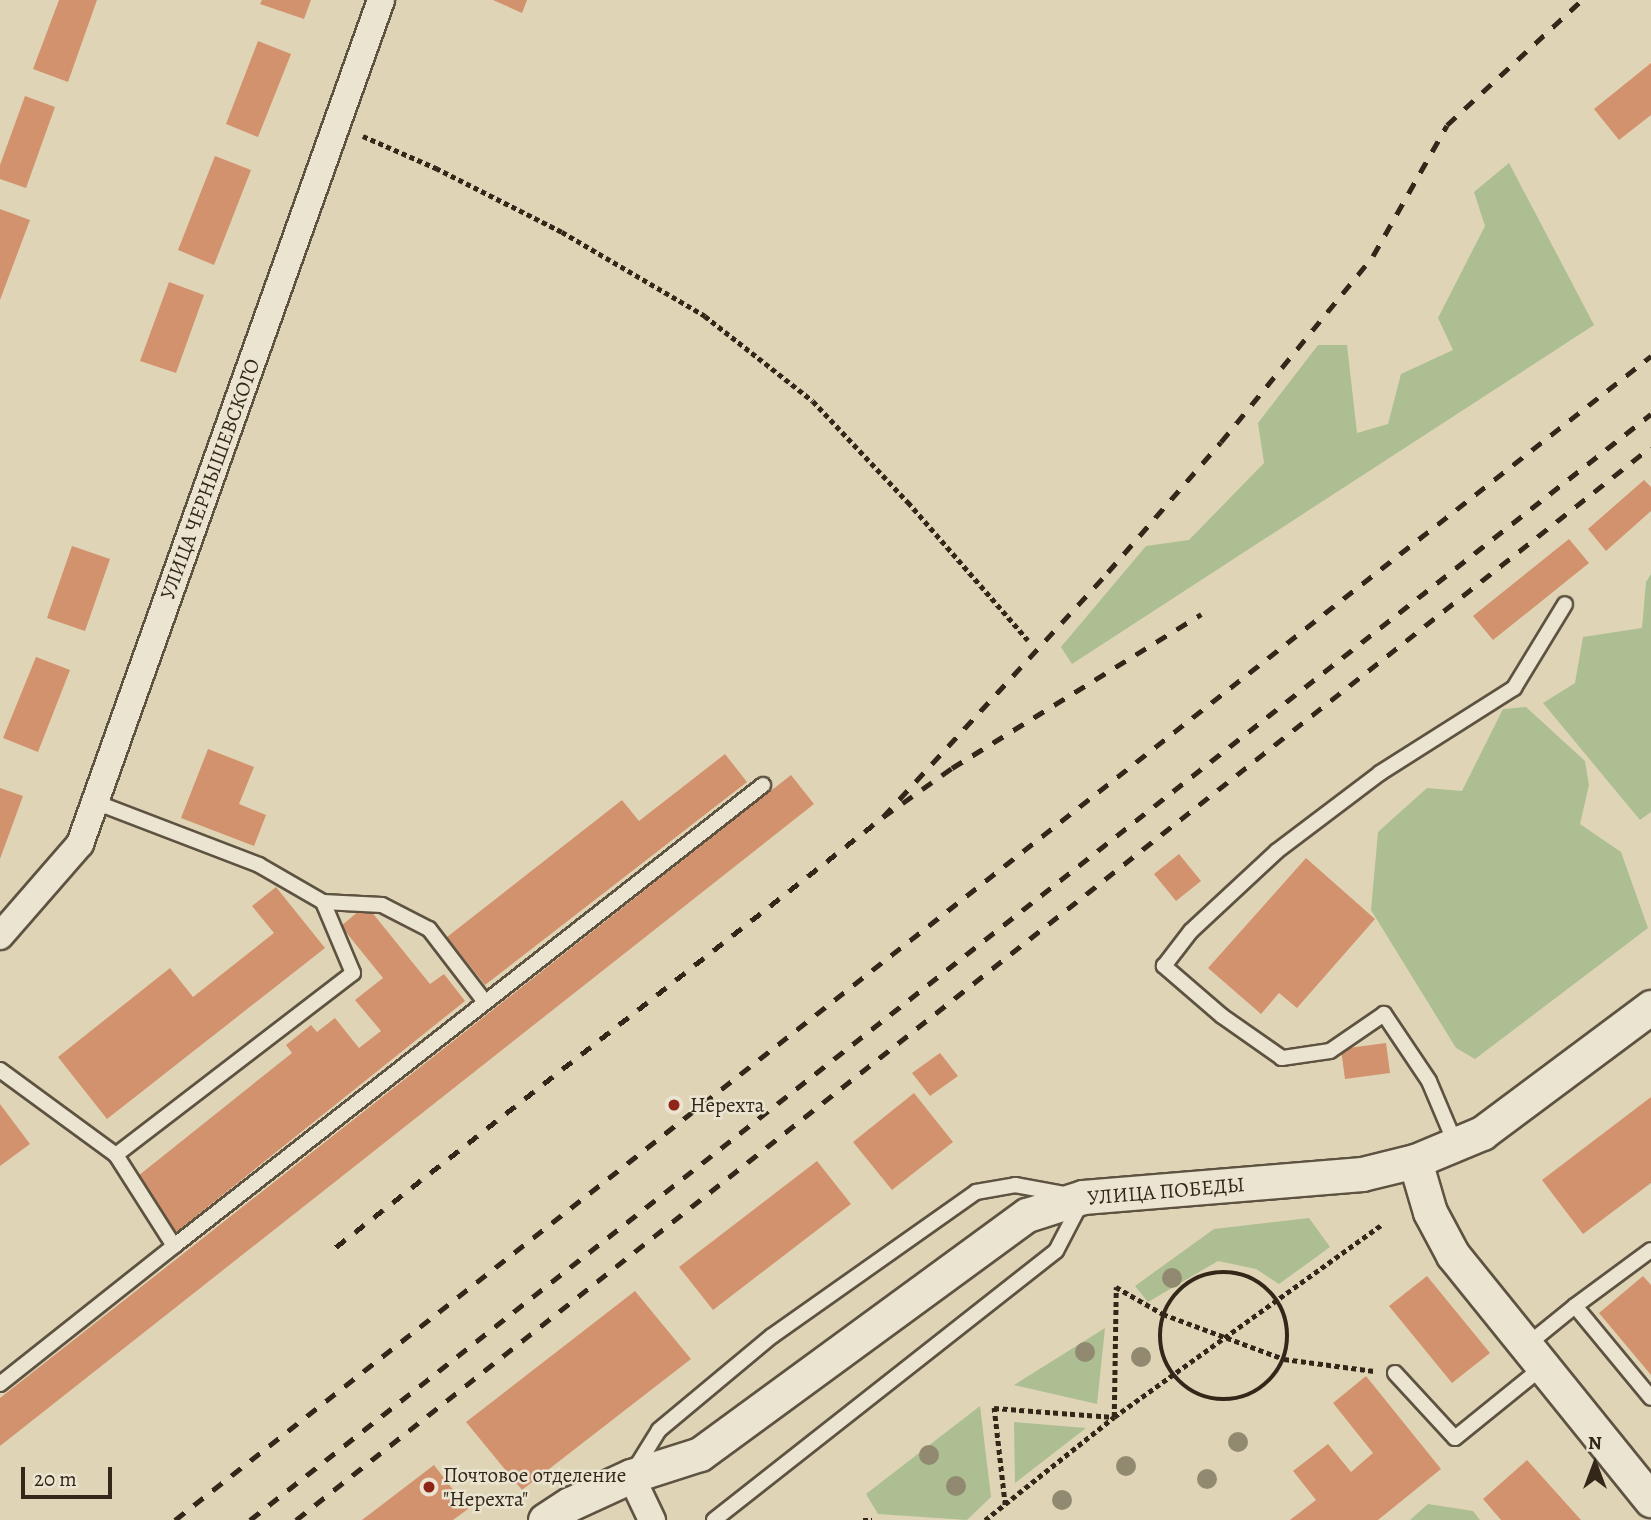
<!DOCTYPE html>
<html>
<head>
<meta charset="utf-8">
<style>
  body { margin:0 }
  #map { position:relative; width:1651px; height:1520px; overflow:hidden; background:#dfd5b6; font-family:Alegreya,serif }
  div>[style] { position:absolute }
  .green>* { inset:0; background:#acbe92 }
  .building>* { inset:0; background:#d3926e }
  .path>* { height:4.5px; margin-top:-2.25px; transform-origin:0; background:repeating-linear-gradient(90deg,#33271a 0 5px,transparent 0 8.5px) }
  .path>.ring { margin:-2.25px; padding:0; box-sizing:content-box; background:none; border:4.5px solid #33271a; border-radius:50% }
  .roads { filter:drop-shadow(2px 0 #5e5241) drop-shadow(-2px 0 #5e5241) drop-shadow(0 2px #5e5241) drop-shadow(0 -2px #5e5241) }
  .service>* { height:14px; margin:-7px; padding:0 7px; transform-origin:7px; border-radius:7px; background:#eae4d0 }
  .minor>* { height:26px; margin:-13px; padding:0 13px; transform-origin:13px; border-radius:13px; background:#eae4d0 }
  .tertiary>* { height:33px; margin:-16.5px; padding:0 16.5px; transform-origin:16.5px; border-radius:16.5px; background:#eae4d0 }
  .rail>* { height:5px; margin-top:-2.5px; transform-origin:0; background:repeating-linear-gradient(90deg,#33271a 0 12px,transparent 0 24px) }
  .trees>* { width:20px; height:20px; margin:-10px; border-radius:50%; background:#918a71 }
  .dots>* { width:19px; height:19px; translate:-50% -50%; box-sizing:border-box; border:4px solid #eae4d0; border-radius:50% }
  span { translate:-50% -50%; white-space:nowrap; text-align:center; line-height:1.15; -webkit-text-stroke:5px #eae4d0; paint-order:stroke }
  .street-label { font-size:21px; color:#33271a }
  .poi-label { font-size:21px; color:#33271a }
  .left { translate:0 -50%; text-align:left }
  .north { position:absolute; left:1560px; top:1429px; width:70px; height:70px; -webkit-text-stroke:5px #eae4d0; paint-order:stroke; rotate:0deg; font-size:19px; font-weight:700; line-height:28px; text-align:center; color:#33271a }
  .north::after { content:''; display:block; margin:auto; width:24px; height:32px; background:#33271a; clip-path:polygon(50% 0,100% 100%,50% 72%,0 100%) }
  .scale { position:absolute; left:21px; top:1467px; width:91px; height:32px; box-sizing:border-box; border:4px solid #33271a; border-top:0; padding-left:9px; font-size:21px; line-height:24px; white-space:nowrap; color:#33271a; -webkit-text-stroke:5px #eae4d0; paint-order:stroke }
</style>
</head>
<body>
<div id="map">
  <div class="green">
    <i style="clip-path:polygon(1509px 163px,1594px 325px,1072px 664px,1061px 647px,1146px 546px,1189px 540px,1264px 463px,1258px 423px,1318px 345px,1347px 345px,1357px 433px,1388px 424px,1401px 374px,1453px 350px,1438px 318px,1485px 226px,1474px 192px)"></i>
    <i style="clip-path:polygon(1651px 574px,1651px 812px,1640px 820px,1543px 703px,1575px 683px,1583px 637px,1642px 628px,1646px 582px)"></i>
    <i style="clip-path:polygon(1526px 707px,1585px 761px,1589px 785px,1580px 824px,1621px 852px,1648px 928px,1475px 1059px,1456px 1048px,1371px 910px,1378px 832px,1427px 788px,1462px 791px,1503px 709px)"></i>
    <i style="clip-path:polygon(1309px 1218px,1330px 1247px,1279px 1284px,1256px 1269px,1218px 1261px,1148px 1302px,1135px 1286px,1214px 1229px)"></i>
    <i style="clip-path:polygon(1105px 1328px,1097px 1404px,1014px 1385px)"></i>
    <i style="clip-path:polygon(980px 1406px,991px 1497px,967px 1520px,878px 1514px,866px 1494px)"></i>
    <i style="clip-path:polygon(1014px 1422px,1086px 1428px,1015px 1483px)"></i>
    <i style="clip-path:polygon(1428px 1504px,1473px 1511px,1480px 1520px,1410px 1520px)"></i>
  </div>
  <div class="building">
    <i style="clip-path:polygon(59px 0,97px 0,68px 82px,33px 69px)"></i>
    <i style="clip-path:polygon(262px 0,311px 0,304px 19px,260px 4px)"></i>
    <i style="clip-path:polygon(493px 0,527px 0,522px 13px)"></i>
    <i style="clip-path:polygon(258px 41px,291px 54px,258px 137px,226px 124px)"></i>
    <i style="clip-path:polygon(1651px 63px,1651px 115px,1619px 140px,1594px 109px)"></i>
    <i style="clip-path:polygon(25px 96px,55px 107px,26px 188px,0 179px,0 165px)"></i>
    <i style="clip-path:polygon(215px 156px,251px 170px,214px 265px,178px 250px)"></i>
    <i style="clip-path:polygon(0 209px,30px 220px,0 300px)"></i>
    <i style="clip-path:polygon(169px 282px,204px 295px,176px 373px,140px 361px)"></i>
    <i style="clip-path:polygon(1644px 480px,1651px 487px,1651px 511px,1606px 551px,1588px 529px)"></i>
    <i style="clip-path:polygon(1569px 539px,1589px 563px,1493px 640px,1473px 616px)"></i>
    <i style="clip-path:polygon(72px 546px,110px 559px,85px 631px,47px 618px)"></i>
    <i style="clip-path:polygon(36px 657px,70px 670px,38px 752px,3px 738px)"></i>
    <i style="clip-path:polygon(208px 749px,254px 767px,239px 804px,266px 815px,254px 846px,181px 818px)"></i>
    <i style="clip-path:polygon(725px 754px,747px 782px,485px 985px,447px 937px,622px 800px,639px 821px)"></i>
    <i style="clip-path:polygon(791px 775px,814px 804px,0 1446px,0 1398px)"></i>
    <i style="clip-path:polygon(0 788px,23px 796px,0 859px)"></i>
    <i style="clip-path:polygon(1179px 854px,1201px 881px,1176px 901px,1154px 874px)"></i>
    <i style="clip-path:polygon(1306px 858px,1375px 919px,1297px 1008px,1279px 993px,1261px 1014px,1208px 968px)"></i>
    <i style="clip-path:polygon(276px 887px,325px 948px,107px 1119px,58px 1057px,170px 968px,193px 997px,274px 933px,252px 906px)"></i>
    <i style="clip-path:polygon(366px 905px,430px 984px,444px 974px,465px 1001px,175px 1233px,133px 1180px,292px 1053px,286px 1045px,311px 1025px,317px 1032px,335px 1018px,359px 1048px,381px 1031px,355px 1000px,383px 978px,341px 926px)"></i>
    <i style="clip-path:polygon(1386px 1043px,1390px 1073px,1345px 1079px,1341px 1049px)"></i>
    <i style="clip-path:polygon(940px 1053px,958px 1076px,930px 1096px,912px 1073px)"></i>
    <i style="clip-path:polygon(914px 1093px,953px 1142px,892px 1190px,853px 1142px)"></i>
    <i style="clip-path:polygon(1651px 1097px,1651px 1183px,1583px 1234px,1542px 1180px)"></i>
    <i style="clip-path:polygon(0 1104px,30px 1144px,0 1166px)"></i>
    <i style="clip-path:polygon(817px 1161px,851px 1204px,713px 1310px,679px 1267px)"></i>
    <i style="clip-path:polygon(1427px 1276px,1490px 1353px,1452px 1383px,1389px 1306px)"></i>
    <i style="clip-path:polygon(1643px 1276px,1651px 1285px,1651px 1375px,1599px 1313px)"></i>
    <i style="clip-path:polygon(635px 1291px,691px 1359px,522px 1490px,466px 1422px)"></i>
    <i style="clip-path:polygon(1366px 1376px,1441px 1469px,1378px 1520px,1290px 1520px,1316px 1500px,1293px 1471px,1328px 1444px,1351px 1472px,1373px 1453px,1333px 1403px)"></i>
    <i style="clip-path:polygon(1527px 1460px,1581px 1520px,1501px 1520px,1483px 1499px)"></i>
    <i style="clip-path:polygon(434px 1465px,468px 1509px,453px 1520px,362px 1520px)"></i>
  </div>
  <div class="path">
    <i style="left:363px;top:136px;width:80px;rotate:23.7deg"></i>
    <i style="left:436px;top:168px;width:141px;rotate:26.9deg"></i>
    <i style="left:562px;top:232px;width:166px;rotate:30.4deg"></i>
    <i style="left:705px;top:316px;width:137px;rotate:38.2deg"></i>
    <i style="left:813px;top:401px;width:139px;rotate:46.8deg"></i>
    <i style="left:908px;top:502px;width:183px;rotate:49deg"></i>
    <i class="ring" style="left:1160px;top:1272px;width:123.5px;height:123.5px"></i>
    <i style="left:1005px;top:1505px;width:98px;rotate:-96.5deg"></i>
    <i style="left:994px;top:1408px;width:120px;rotate:4.3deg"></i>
    <i style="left:1114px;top:1417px;width:130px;rotate:-89.1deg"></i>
    <i style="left:1116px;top:1287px;width:54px;rotate:29.9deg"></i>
    <i style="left:1163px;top:1314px;width:129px;rotate:20.4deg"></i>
    <i style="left:1284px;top:1359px;width:91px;rotate:7.6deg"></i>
    <i style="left:863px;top:1520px;width:9px"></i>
    <i style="left:985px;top:1520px;width:165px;rotate:-38.6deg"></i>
    <i style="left:1114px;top:1417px;width:331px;rotate:-35.7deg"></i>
  </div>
  <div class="roads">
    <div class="service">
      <i style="left:95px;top:802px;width:176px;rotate:21deg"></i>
      <i style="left:259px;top:865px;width:74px;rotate:30deg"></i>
      <i style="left:323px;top:902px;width:77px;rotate:67.1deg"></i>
      <i style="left:353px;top:973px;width:299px;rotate:142.5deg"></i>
      <i style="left:323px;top:902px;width:59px;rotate:2.9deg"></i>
      <i style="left:382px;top:905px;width:53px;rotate:27.1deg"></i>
      <i style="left:429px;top:929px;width:92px;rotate:52.5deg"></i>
      <i style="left:0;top:1070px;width:144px;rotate:36.2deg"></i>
      <i style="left:116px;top:1155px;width:108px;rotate:57.5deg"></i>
      <i style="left:174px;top:1246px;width:222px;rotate:141.6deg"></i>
      <i style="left:1456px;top:1145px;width:69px;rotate:-112.9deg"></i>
      <i style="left:1429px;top:1081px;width:81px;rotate:-123.9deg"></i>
      <i style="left:1384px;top:1014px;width:65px;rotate:145.6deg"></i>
      <i style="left:1330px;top:1051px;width:49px;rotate:171.7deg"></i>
      <i style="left:1282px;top:1058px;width:73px;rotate:-145deg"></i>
      <i style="left:1222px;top:1016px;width:77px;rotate:-139.2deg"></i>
      <i style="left:1164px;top:966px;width:44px;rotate:-52.4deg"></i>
      <i style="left:1191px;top:931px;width:117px;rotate:-42.9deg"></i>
      <i style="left:1277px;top:851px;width:129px;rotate:-37.1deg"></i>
      <i style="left:1380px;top:773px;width:159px;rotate:-32.4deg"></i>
      <i style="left:1514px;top:688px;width:98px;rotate:-58.7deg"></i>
      <i style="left:174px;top:1246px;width:748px;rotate:-38.05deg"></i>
      <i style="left:1575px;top:1306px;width:94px;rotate:-36.4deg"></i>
      <i style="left:1527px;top:1345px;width:62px;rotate:-39.1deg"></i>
      <i style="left:1575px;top:1306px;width:119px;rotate:50.4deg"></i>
      <i style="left:1395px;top:1373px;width:88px;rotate:47.3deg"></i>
      <i style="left:1455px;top:1438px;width:114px;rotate:-39deg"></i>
      <i style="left:633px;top:1472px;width:49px;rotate:-58.2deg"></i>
      <i style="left:659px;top:1430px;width:147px;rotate:-39.8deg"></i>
      <i style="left:772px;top:1336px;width:250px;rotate:-35.2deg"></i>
      <i style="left:976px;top:1192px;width:40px;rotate:-10deg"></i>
      <i style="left:1015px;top:1185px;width:51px;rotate:10.2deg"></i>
      <i style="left:714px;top:1520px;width:435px;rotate:-38.2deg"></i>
      <i style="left:1056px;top:1251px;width:56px;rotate:-62.5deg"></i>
    </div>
    <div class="minor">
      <i style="left:0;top:936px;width:122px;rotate:-49deg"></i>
      <i style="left:80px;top:844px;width:896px;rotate:-70.37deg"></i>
      <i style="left:631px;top:1476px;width:49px;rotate:64.5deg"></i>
    </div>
    <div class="tertiary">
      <i style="left:1415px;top:1161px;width:53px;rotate:73.6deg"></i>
      <i style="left:1430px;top:1212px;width:49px;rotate:61.9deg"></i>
      <i style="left:1453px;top:1255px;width:315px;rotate:51.1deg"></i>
      <i style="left:545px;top:1520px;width:30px;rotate:-33deg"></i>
      <i style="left:570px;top:1504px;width:67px;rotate:-24.7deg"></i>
      <i style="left:631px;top:1476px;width:72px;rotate:-17.7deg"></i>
      <i style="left:700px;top:1454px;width:405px;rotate:-36.2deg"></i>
      <i style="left:1027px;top:1215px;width:59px;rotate:-17.8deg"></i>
      <i style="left:1083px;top:1197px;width:280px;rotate:-4.7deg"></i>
      <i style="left:1362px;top:1174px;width:55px;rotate:-13.8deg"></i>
      <i style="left:1415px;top:1161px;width:73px;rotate:-22.7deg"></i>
      <i style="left:1482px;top:1133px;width:211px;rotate:-36.7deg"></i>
    </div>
  </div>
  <div class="rail">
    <i style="left:883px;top:817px;width:333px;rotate:-47.4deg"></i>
    <i style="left:1108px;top:572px;width:172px;rotate:-49deg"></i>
    <i style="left:1221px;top:442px;width:240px;rotate:-50.7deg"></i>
    <i style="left:1373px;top:256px;width:150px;rotate:-60.5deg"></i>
    <i style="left:1447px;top:125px;width:184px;rotate:-42.8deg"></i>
    <i style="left:336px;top:1247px;width:696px;rotate:-38.17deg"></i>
    <i style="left:883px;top:817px;width:85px;rotate:-35.4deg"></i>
    <i style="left:952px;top:768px;width:293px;rotate:-31.7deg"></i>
    <i style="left:175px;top:1520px;width:1880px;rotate:-38.26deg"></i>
    <i style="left:250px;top:1520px;width:1785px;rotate:-38.29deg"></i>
    <i style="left:296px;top:1520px;width:1728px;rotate:-38.38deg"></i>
  </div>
  <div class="trees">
    <i style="left:1172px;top:1278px"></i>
    <i style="left:1085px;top:1352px"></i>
    <i style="left:1141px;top:1357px"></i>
    <i style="left:1238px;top:1442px"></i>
    <i style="left:929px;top:1455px"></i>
    <i style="left:1126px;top:1466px"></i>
    <i style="left:1207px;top:1479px"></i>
    <i style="left:956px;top:1486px"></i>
    <i style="left:1062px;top:1500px"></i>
  </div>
  <div class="dots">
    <i style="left:674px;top:1105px;background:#8f2418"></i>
    <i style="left:429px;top:1487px;background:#8f2418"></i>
  </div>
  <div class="street-label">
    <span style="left:210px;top:479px;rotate:-70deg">УЛИЦА ЧЕРНЫШЕВСКОГО</span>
    <span style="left:1166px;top:1191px;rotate:-5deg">УЛИЦА ПОБЕДЫ</span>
  </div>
  <div class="poi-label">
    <span class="left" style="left:690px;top:1105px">Нерехта</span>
    <span class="left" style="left:443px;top:1487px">Почтовое отделение<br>"Нерехта"</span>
  </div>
  <div class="north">N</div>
  <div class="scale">20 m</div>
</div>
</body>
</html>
